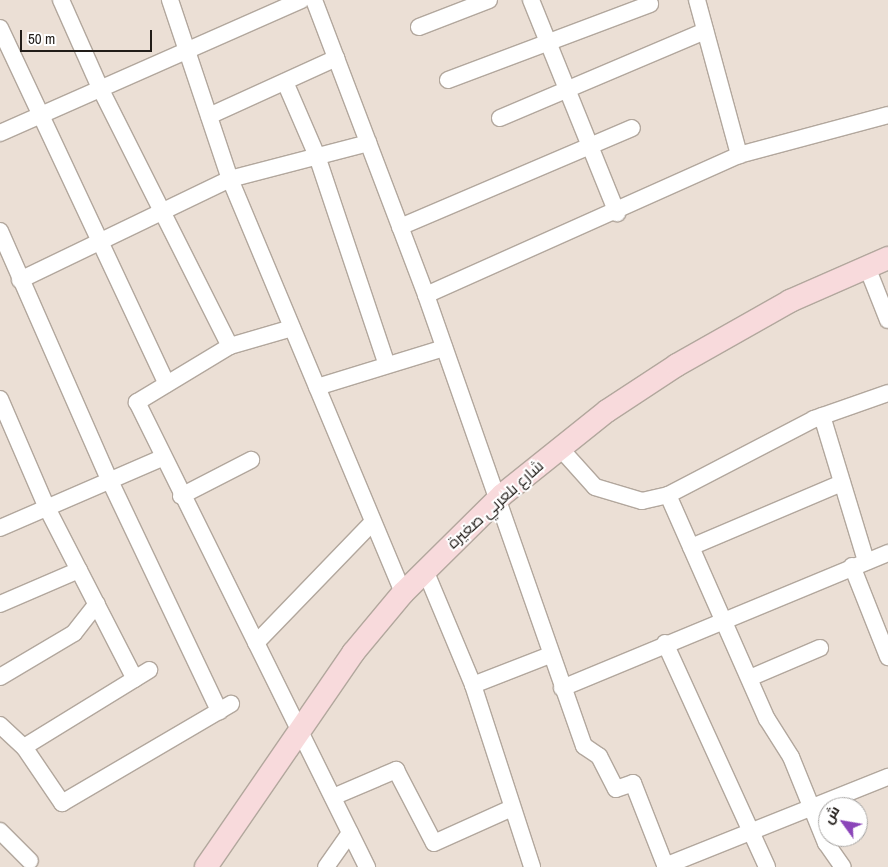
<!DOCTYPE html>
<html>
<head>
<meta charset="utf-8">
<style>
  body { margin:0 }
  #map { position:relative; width:888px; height:867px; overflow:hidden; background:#ebdfd5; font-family:"Archivo Narrow",Cairo,sans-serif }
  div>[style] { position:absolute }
  .roads { filter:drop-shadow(1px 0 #b2a79d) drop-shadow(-1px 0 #b2a79d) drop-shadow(0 1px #b2a79d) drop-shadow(0 -1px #b2a79d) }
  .minor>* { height:16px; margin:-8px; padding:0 8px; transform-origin:8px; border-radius:8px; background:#fff }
  .secondary>* { height:22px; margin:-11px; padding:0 11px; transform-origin:11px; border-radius:11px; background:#f8dadc }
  span { translate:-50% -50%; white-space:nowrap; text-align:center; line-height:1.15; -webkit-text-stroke:4px #fff; paint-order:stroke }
  .street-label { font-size:16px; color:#221d19 }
  .north { position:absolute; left:818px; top:797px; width:50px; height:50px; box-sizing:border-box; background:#fff; border:1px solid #a7a5a3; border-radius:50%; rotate:302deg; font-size:14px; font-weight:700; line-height:20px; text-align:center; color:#221d19 }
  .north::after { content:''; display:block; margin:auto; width:18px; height:22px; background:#8b45b9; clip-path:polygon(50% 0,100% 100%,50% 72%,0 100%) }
  .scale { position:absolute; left:20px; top:30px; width:132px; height:22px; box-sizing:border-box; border:2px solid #221d19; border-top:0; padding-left:6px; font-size:15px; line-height:18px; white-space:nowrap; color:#221d19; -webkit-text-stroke:4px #fff; paint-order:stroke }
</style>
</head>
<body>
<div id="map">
  <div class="roads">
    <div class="minor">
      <i style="left:61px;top:0;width:96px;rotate:66.1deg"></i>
      <i style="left:100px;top:88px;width:289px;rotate:63.3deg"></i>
      <i style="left:170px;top:0;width:189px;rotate:71.5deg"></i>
      <i style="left:230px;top:179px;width:449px;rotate:67.3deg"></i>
      <i style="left:314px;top:0;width:316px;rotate:69.2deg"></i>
      <i style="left:426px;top:295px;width:478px;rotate:70.7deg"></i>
      <i style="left:584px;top:746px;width:18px;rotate:34deg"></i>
      <i style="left:599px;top:756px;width:37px;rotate:63deg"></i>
      <i style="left:616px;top:789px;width:18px;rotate:-19deg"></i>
      <i style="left:633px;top:783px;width:90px;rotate:68.6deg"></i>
      <i style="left:531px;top:0;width:230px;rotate:68deg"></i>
      <i style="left:697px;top:0;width:161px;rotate:74.8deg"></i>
      <i style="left:419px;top:27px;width:75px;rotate:-21.1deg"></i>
      <i style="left:0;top:28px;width:393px;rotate:64.9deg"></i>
      <i style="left:448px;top:80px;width:216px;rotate:-20.6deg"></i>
      <i style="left:285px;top:82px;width:81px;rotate:66.6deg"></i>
      <i style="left:317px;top:156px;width:220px;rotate:71.5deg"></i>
      <i style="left:209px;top:116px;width:140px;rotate:-24.5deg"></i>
      <i style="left:500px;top:118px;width:223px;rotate:-23deg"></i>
      <i style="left:0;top:133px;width:329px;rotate:-23.8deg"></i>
      <i style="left:400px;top:227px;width:252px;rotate:-23.1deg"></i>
      <i style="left:0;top:231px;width:273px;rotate:66.3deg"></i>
      <i style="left:110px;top:481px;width:255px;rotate:64.6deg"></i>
      <i style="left:867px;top:267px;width:57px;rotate:68.4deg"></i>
      <i style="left:20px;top:280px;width:233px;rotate:-25.7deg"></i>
      <i style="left:230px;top:179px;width:143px;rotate:-14.6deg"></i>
      <i style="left:426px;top:295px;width:343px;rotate:-24.1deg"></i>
      <i style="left:739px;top:155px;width:154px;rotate:-15deg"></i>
      <i style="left:292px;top:328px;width:65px;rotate:163.8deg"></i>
      <i style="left:230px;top:346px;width:109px;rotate:148.9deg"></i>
      <i style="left:137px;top:402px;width:519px;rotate:63.68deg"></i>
      <i style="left:317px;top:387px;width:133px;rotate:-17.1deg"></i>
      <i style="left:0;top:399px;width:119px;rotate:66.7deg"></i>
      <i style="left:47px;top:508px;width:192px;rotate:62.8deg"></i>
      <i style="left:822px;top:416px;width:152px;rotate:73.1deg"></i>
      <i style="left:560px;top:448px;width:52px;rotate:48.1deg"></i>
      <i style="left:595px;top:487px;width:49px;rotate:16.6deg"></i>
      <i style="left:642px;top:501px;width:27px;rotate:-13deg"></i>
      <i style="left:668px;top:495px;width:165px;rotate:-27.5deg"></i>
      <i style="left:814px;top:419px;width:78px;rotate:-19.4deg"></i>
      <i style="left:668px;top:495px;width:245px;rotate:66.2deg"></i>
      <i style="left:767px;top:719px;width:45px;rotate:57.7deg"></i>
      <i style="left:791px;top:757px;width:93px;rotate:67.9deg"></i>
      <i style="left:826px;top:843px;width:29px;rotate:55deg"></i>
      <i style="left:181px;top:496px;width:79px;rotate:-27.2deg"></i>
      <i style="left:0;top:528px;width:176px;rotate:-23.4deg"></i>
      <i style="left:691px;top:547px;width:164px;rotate:-23deg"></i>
      <i style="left:852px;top:566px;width:98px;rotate:68.4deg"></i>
      <i style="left:425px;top:570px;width:125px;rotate:67.3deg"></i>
      <i style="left:473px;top:685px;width:191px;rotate:72deg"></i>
      <i style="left:0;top:604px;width:86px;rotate:-23.3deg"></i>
      <i style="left:256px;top:643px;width:168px;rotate:-46deg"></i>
      <i style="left:665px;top:643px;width:246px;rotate:65.5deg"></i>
      <i style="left:0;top:677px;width:86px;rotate:-30.7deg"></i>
      <i style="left:74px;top:633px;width:37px;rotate:-52deg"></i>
      <i style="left:752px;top:677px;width:74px;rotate:-23.1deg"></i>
      <i style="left:473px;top:685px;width:83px;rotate:-21.3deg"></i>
      <i style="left:562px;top:688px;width:353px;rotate:-22.5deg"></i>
      <i style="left:0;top:725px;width:33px;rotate:43deg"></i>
      <i style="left:24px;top:747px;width:68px;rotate:55.8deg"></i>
      <i style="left:62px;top:803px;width:196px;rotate:-30.4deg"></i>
      <i style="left:24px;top:747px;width:147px;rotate:-31.6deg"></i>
      <i style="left:333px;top:797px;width:69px;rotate:-23.2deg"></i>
      <i style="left:396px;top:770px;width:82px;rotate:62.5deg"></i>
      <i style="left:434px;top:843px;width:85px;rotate:-24.2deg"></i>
      <i style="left:0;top:831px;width:42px;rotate:45deg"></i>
      <i style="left:665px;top:866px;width:240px;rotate:-21.8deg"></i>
      <i style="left:326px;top:867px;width:42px;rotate:-54.8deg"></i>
    </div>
    <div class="secondary">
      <i style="left:206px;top:867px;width:260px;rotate:-55.5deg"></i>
      <i style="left:353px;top:653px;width:78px;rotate:-50.2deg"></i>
      <i style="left:403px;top:593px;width:139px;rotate:-44.7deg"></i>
      <i style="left:502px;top:495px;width:134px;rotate:-38.7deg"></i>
      <i style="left:607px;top:411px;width:84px;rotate:-33.3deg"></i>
      <i style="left:677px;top:365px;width:130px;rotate:-29.5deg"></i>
      <i style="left:790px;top:301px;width:107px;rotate:-23.7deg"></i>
    </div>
  </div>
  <div class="street-label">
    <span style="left:495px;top:504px;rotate:-42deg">شارع بلعربي صغيرة</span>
  </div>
  <div class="north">ش</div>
  <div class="scale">50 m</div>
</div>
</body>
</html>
